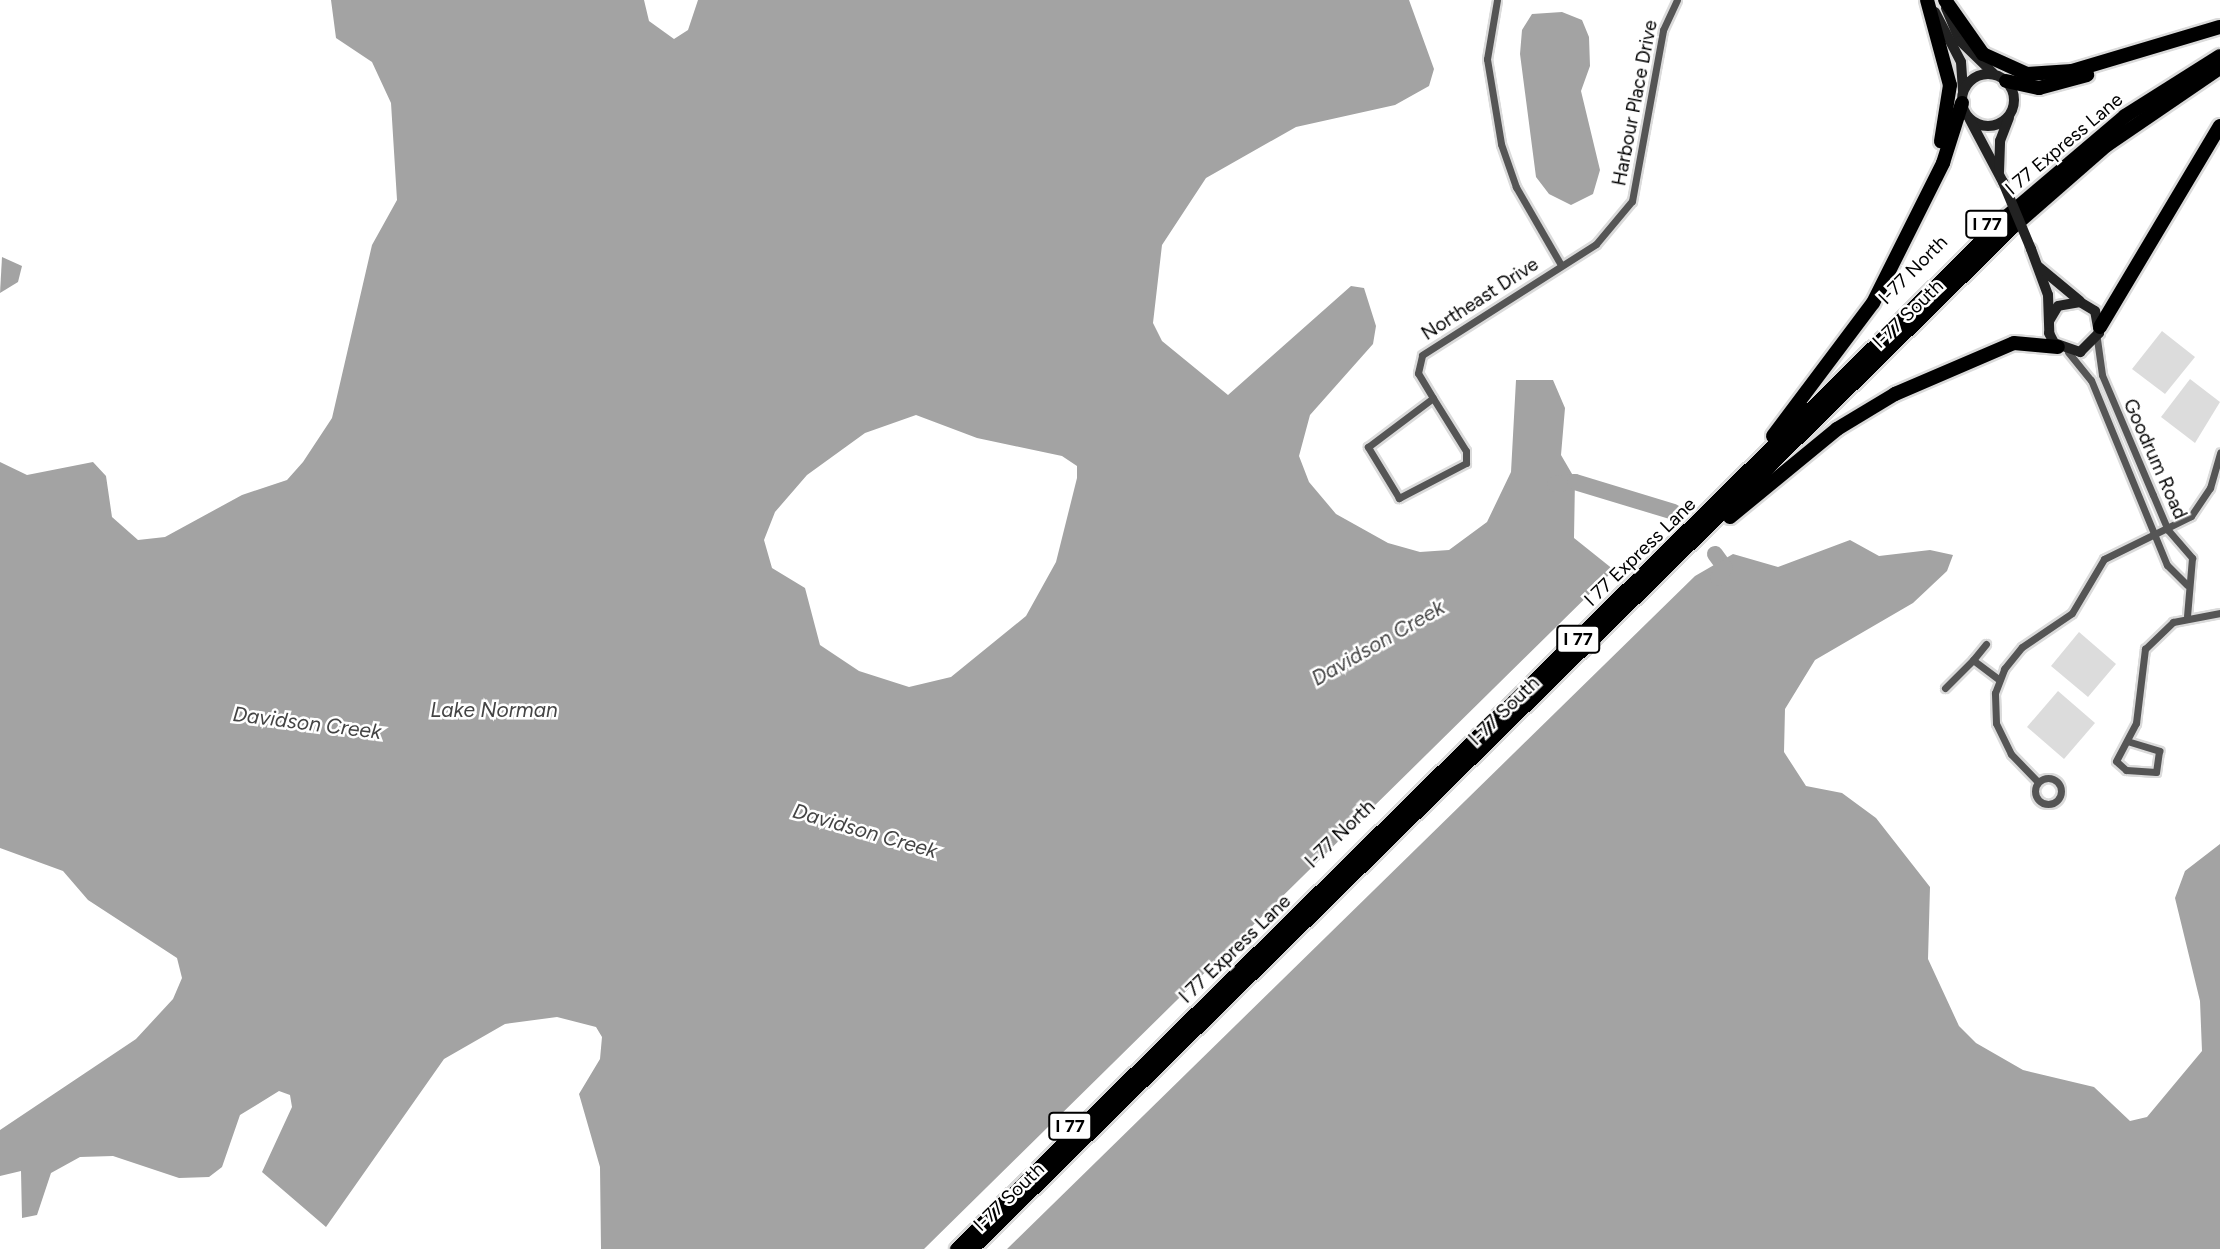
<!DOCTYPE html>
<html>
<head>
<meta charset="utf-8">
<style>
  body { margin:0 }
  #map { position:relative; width:2220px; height:1249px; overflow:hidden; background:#fff; font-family:Figtree,sans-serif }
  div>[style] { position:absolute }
  .green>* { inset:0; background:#dcdcdc }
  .water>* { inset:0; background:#a3a3a3 }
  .river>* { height:16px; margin:-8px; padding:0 8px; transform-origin:8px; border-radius:8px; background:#a3a3a3 }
  .roads { filter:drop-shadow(2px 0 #dbdbdb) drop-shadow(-2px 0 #dbdbdb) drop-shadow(0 2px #dbdbdb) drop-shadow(0 -2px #dbdbdb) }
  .minor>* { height:7px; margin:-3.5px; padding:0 3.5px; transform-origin:3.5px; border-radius:3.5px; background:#555 }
  .minor>.ring { margin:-3.5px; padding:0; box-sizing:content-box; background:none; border:7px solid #555; border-radius:50% }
  .secondary>* { height:10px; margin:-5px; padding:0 5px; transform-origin:5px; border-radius:5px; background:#222 }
  .secondary>.ring { margin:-5px; padding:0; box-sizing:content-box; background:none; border:10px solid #222; border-radius:50% }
  .motorway>* { height:14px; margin:-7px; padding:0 7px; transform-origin:7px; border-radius:7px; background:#000 }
  .secondary-bridge>* { height:10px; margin:-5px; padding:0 5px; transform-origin:5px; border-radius:5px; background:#222 }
  span { translate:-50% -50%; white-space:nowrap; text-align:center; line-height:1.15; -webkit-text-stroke:5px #fff; paint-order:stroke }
  .shield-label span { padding:2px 5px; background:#fff; border:2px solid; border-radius:5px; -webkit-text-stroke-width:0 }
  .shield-label { font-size:18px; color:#000; font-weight:700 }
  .street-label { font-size:19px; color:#000 }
  .water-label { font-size:21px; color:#444; font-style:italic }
</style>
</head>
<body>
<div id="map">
  <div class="green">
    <i style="clip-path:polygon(2162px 331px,2195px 357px,2165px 394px,2132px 369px)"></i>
    <i style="clip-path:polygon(2190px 379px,2220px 402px,2195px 443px,2161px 417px)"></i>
    <i style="clip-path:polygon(2079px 632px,2116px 664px,2088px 697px,2051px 666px)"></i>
    <i style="clip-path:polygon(2058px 691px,2095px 723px,2064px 759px,2027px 727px)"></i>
  </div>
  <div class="water">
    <i style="clip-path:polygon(evenodd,331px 0,644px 0,649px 21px,674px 39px,688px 30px,698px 0,1409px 0,1434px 69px,1429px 86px,1395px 105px,1296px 127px,1206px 178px,1162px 245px,1153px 323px,1162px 341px,1228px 395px,1351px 286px,1364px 288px,1376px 326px,1373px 344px,1310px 415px,1299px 456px,1309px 482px,1336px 514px,1388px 543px,1420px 552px,1449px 550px,1487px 522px,1511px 472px,1516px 380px,1553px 380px,1565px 408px,1561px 455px,1575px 479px,1574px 538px,1614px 570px,924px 1249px,601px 1249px,600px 1167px,579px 1094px,600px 1059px,602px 1037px,596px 1027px,557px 1017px,505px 1024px,444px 1059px,326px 1227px,262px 1172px,292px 1107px,290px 1095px,279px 1091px,240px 1115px,222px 1167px,209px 1177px,179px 1178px,113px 1156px,80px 1157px,51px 1173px,37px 1215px,22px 1218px,21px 1171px,0 1176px,0 1130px,136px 1039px,173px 999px,182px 978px,177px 958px,88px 900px,63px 871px,0 848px,0 462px,27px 475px,93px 462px,106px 476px,112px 517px,138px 540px,165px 537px,242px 495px,287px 480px,303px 462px,332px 418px,372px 245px,397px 200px,391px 103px,372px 62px,336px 38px,331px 0,916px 415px,977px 438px,1062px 456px,1077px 466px,1077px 478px,1056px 562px,1026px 616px,951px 677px,909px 687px,859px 671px,820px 645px,805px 588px,772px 568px,764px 540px,775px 512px,807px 475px,865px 433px,916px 415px)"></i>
    <i style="clip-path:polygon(1562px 12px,1582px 20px,1589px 37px,1590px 66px,1581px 91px,1600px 170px,1593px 194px,1571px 205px,1549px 194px,1536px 177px,1520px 54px,1522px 30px,1532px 14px)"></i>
    <i style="clip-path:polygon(2px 257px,22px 266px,18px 282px,0 293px)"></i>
    <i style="clip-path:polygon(1850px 540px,1879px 556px,1930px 550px,1953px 555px,1947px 571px,1913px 603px,1815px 660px,1785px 709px,1784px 752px,1806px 786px,1842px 793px,1876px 818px,1930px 887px,1928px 959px,1959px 1026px,1976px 1043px,2023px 1070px,2094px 1087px,2130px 1121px,2147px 1117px,2202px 1051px,2200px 1001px,2175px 898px,2185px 871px,2220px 844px,2220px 1249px,1007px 1249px,1695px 576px,1733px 554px,1778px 567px)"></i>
  </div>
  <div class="river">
    <i style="left:1555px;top:484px;width:20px;rotate:-6deg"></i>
    <i style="left:1575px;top:482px;width:103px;rotate:16.9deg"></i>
    <i style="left:1715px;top:554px;width:17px;rotate:54deg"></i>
    <i style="left:1725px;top:568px;width:12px;rotate:125deg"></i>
  </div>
  <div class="roads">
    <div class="minor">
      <i style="left:1497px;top:0;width:60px;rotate:99.6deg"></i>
      <i style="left:1487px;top:59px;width:86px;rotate:80.6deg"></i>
      <i style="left:1501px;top:144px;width:46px;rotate:70.8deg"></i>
      <i style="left:1516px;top:187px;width:90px;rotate:60deg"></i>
      <i style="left:2097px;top:339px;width:36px;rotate:82deg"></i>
      <i style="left:2102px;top:375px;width:130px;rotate:67deg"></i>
      <i style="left:2153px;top:495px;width:38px;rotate:67deg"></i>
      <i style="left:2168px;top:530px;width:37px;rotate:49deg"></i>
      <i style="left:2192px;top:558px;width:58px;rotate:94.9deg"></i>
      <i style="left:2068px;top:352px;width:36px;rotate:51deg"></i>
      <i style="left:2091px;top:380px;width:200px;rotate:67.7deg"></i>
      <i style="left:2167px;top:565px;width:28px;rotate:45deg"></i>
      <i style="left:1433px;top:398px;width:29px;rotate:-121deg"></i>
      <i style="left:1418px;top:373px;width:18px;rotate:-77deg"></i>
      <i style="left:1422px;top:355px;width:206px;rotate:-32.5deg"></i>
      <i style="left:1596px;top:244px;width:56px;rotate:-50.1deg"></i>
      <i style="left:1632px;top:201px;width:174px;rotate:-79.7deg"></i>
      <i style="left:1663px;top:30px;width:33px;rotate:-65deg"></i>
      <i style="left:1433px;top:398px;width:62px;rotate:58.1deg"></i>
      <i style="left:1466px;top:451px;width:12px;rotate:90deg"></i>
      <i style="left:1466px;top:463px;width:76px;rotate:152.4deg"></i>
      <i style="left:1399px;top:498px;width:60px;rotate:-121.3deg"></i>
      <i style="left:1368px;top:447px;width:81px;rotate:-37deg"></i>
      <i style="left:1986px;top:644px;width:21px;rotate:129deg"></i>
      <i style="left:1973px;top:660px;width:31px;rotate:37deg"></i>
      <i style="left:1945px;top:688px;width:40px;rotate:-45deg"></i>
      <i style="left:2127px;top:741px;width:34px;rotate:17deg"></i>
      <i style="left:2159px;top:751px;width:21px;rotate:98deg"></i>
      <i style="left:2156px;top:772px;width:30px;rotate:-176deg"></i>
      <i style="left:2126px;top:770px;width:13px;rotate:-138deg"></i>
      <i style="left:2116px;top:761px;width:43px;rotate:-62.2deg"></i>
      <i style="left:2136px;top:723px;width:75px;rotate:-83.1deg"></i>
      <i style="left:2145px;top:649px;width:39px;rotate:-44deg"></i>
      <i style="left:2173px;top:622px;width:48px;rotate:-10.8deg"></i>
      <i class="ring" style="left:2035px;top:778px;width:19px;height:19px"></i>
      <i style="left:2038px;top:782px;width:39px;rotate:-134deg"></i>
      <i style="left:2011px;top:754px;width:34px;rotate:-116deg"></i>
      <i style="left:1996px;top:723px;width:30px;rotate:-92deg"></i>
      <i style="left:1995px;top:693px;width:26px;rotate:-69deg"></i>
      <i style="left:2004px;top:669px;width:28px;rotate:-51deg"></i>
      <i style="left:2022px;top:647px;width:60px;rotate:-34.2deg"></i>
      <i style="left:2072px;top:613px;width:63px;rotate:-59.3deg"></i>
      <i style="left:2104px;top:559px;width:97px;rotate:-26.3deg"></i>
      <i style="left:2191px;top:516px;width:34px;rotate:-56deg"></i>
      <i style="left:2210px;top:488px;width:37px;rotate:-74deg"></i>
    </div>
    <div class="secondary">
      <i style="left:1946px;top:8px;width:36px;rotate:67deg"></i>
      <i style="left:1960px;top:41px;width:46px;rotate:44.1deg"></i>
      <i style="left:1935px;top:12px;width:56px;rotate:62.5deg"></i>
      <i style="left:1961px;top:62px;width:29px;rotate:86deg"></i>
      <i class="ring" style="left:1962px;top:74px;width:42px;height:42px"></i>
      <i style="left:1970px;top:120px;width:70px;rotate:62deg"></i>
      <i style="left:1999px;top:172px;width:31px;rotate:-88deg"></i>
      <i style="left:2000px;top:141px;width:25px;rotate:-69deg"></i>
      <i style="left:2031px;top:249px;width:49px;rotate:69.7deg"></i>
      <i style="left:2048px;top:295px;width:38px;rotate:88deg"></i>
      <i style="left:2049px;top:333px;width:11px;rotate:63deg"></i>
      <i style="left:2054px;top:343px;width:28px;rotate:19deg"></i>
      <i style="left:2080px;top:352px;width:27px;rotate:-45deg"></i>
      <i style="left:2099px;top:333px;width:22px;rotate:-100deg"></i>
      <i style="left:2095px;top:311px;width:17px;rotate:-149deg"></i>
      <i style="left:2080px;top:302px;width:22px;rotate:170deg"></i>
      <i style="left:2058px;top:306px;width:17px;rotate:121deg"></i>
      <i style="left:2039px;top:267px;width:53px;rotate:39.7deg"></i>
    </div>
    <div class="motorway">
      <i style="left:1927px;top:0;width:88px;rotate:74.9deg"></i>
      <i style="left:1950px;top:85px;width:57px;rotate:99.1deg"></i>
      <i style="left:1945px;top:0;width:66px;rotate:54.9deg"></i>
      <i style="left:1983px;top:54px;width:48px;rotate:24.4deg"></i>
      <i style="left:2027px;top:74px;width:45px;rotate:-3.8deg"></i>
      <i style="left:2072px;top:71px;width:154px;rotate:-16.6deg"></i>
      <i style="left:2006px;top:81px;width:34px;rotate:12deg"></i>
      <i style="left:2039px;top:88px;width:50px;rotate:-15.2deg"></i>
      <i style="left:2100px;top:327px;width:234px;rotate:-59.2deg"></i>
      <i style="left:1773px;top:436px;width:166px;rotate:-53.1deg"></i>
      <i style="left:1873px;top:303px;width:157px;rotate:-63.4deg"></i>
      <i style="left:1943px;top:163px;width:63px;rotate:-72.4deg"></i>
      <i style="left:1730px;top:517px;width:139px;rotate:-39.4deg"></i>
      <i style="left:1837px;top:429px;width:68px;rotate:-31.1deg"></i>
      <i style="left:1895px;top:394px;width:129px;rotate:-23.2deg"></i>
      <i style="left:2014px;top:343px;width:44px;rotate:5.2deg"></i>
      <i style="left:957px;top:1249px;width:1472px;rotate:-44.53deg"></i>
      <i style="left:2006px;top:217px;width:156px;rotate:-40.3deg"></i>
      <i style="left:2125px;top:116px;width:112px;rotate:-32.3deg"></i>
      <i style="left:972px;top:1249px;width:1460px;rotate:-44.47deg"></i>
      <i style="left:2014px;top:226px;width:123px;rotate:-41.1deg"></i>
      <i style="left:2107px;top:145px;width:137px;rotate:-34.3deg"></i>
    </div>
  </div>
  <div class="secondary-bridge">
    <i style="left:2003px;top:182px;width:73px;rotate:67.3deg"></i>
  </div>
  <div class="shield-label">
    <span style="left:1987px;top:224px">I 77</span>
    <span style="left:1578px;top:639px">I 77</span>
    <span style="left:1070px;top:1126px">I 77</span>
  </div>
  <div class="street-label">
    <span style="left:1635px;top:103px;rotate:-79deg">Harbour Place Drive</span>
    <span style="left:2064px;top:144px;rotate:-40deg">I 77 Express Lane</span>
    <span style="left:1913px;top:270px;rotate:-45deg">I-77 North</span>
    <span style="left:1480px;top:299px;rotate:-33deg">Northeast Drive</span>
    <span style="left:1908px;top:314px;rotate:-44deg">I-77 South</span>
    <span style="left:2155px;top:459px;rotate:66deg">Goodrum Road</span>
    <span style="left:1640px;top:552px;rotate:-44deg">I 77 Express Lane</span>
    <span style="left:1504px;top:711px;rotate:-44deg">I-77 South</span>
    <span style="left:1340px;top:834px;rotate:-44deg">I-77 North</span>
    <span style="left:1235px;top:949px;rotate:-44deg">I 77 Express Lane</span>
    <span style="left:1009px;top:1197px;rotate:-44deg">I-77 South</span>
  </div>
  <div class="water-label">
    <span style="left:1378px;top:643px;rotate:-30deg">Davidson Creek</span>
    <span style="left:494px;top:710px">Lake Norman</span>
    <span style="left:307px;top:723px;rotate:7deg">Davidson Creek</span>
    <span style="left:865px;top:831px;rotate:16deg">Davidson Creek</span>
  </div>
</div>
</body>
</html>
